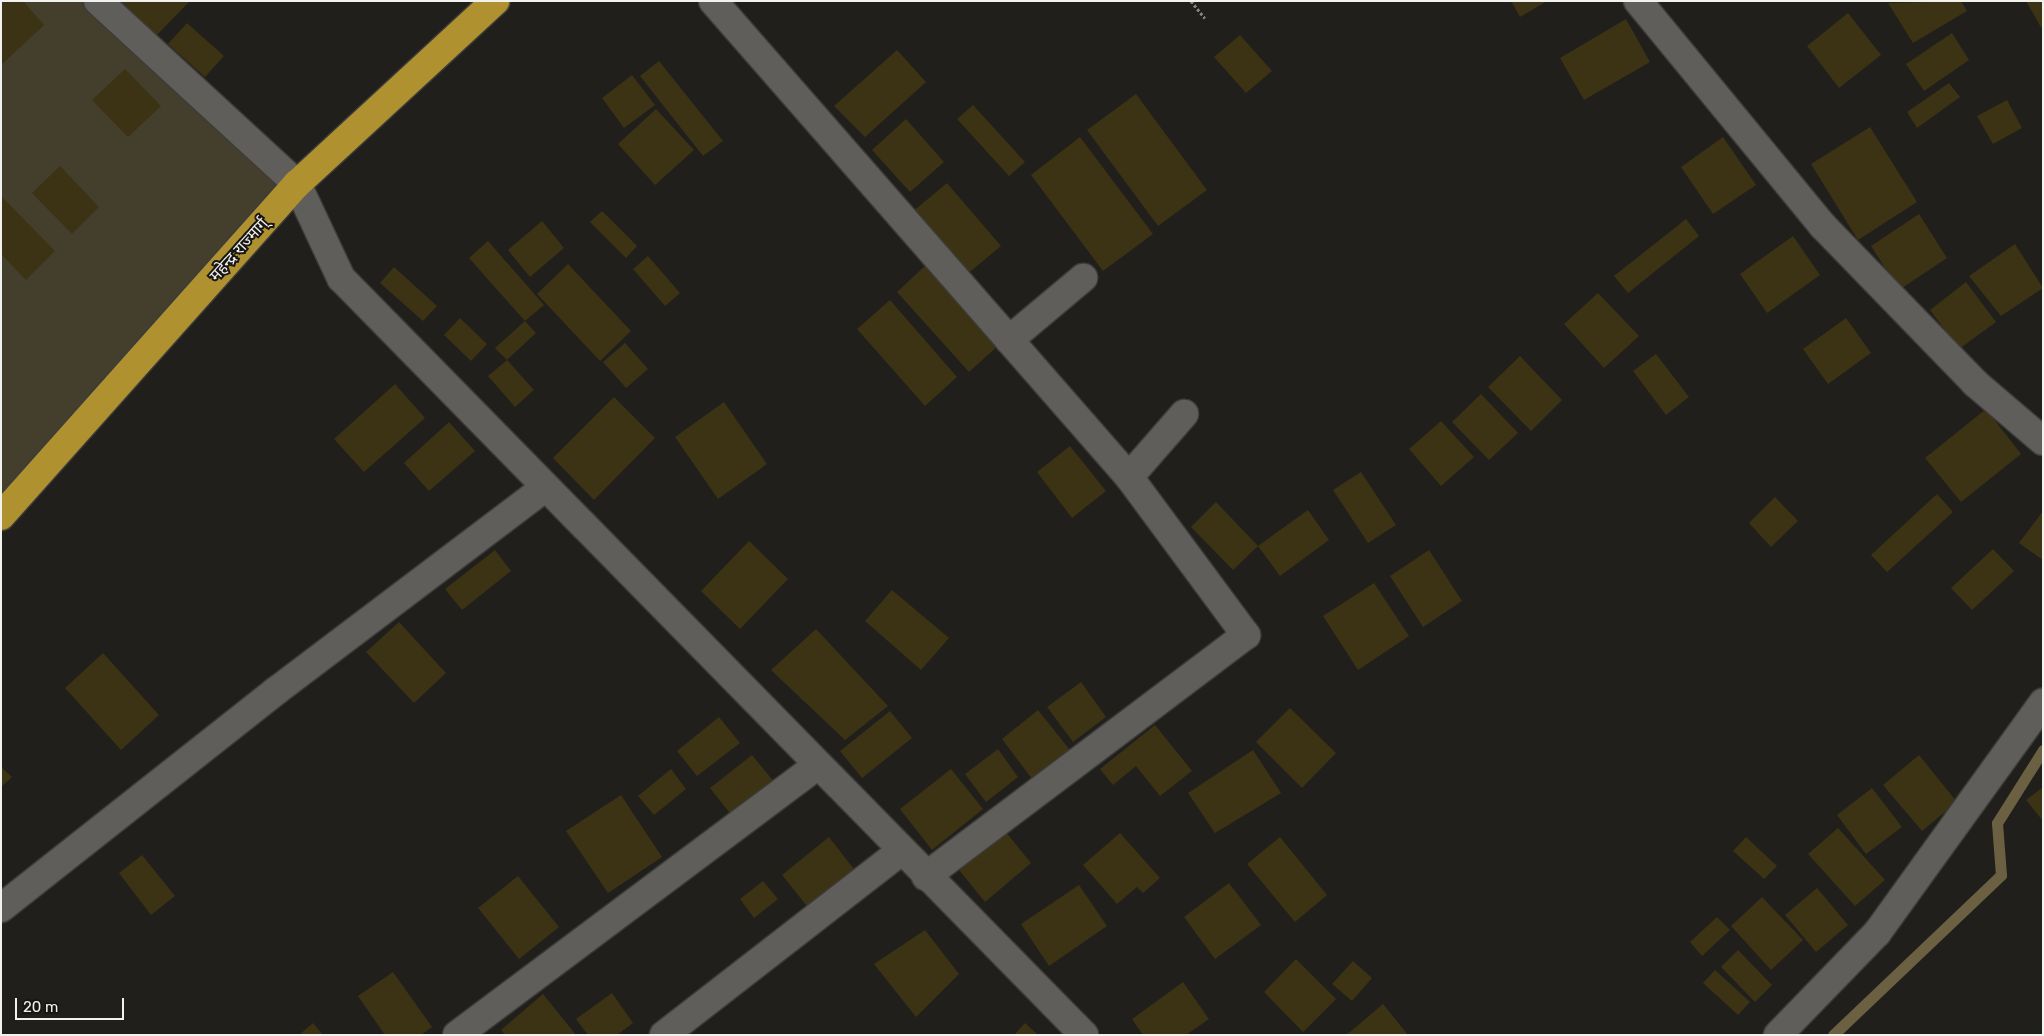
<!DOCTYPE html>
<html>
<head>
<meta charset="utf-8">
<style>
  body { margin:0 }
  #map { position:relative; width:2044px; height:1036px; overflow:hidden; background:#201f1c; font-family:Rubik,"Noto Sans Devanagari",sans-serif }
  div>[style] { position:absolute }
  .green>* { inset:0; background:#443e2c }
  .stream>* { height:11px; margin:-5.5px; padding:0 5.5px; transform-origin:5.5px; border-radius:5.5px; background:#6b6042 }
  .building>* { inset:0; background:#3c3214 }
  .path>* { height:3px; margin-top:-1.5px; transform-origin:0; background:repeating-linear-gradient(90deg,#848380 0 2.5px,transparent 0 5px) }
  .roads { filter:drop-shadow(1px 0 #3d3c39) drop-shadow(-1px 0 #3d3c39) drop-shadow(0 1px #3d3c39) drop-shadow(0 -1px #3d3c39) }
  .street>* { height:28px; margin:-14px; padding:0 14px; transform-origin:14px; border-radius:14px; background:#5f5e5a }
  .highway>* { height:28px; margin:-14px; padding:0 14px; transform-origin:14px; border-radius:14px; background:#af912f }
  span { translate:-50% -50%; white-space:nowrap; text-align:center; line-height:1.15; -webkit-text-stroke:4px #171613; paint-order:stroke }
  .street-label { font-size:16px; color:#f1f1ee }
  .frame { position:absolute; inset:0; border:2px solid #f1f1ee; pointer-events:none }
  .scale { position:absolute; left:15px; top:998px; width:109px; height:22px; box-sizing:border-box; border:2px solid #f1f1ee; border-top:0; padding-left:6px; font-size:15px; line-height:18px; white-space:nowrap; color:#f1f1ee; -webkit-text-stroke:4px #171613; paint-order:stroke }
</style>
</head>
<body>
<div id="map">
  <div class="green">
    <i style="clip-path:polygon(1px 1px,98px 1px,297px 184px,1px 516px)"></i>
  </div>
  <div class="stream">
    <i style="left:1833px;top:1035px;width:232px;rotate:-43.6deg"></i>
    <i style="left:2001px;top:875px;width:52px;rotate:-94.4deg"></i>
    <i style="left:1997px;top:823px;width:86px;rotate:-57.8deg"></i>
  </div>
  <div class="building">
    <i style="clip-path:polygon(1px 1px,23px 1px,44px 25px,1px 65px)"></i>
    <i style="clip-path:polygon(113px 1px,190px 1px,152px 40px)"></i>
    <i style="clip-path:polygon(1511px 1px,1547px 1px,1520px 17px)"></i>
    <i style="clip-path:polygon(1961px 1px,1967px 11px,1913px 43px,1888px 3px)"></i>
    <i style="clip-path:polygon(2026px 1px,2043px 1px,2043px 31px)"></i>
    <i style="clip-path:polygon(1848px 13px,1881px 55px,1839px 88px,1807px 46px)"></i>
    <i style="clip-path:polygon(1626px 19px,1650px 62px,1584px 100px,1560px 58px)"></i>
    <i style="clip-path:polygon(187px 23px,224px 56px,205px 77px,168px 44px)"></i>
    <i style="clip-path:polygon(1952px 33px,1969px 60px,1924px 91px,1906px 64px)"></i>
    <i style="clip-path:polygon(1240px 35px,1272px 71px,1246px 93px,1214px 57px)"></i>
    <i style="clip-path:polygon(897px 50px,926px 82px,865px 137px,834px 106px)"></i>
    <i style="clip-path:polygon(659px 61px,723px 141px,703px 156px,640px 76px)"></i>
    <i style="clip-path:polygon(125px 69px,161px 106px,128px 137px,92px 100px)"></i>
    <i style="clip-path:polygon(632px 75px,655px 105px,624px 128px,602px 98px)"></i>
    <i style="clip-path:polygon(1949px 83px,1960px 97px,1917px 128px,1907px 112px)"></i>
    <i style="clip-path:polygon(1136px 94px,1207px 190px,1158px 226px,1087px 130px)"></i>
    <i style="clip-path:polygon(2007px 100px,2022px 128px,1993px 144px,1977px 116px)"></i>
    <i style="clip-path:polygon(973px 105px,1025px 162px,1009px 176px,957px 119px)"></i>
    <i style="clip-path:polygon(656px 109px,694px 150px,655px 185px,618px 144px)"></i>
    <i style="clip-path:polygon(906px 119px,944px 162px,910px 192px,872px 150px)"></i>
    <i style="clip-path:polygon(1870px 127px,1917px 202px,1858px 240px,1811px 164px)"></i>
    <i style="clip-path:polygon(1080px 137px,1153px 234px,1103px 271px,1031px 175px)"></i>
    <i style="clip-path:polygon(1723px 137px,1756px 185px,1713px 214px,1681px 167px)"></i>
    <i style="clip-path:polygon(60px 166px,99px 207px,72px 234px,32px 193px)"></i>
    <i style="clip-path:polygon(947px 183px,1001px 246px,965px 276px,911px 213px)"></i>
    <i style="clip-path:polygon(1px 196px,55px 251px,26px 280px,1px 254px)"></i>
    <i style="clip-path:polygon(602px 211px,637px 246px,626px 258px,590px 222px)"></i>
    <i style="clip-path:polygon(1919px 214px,1947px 258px,1899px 290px,1871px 246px)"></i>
    <i style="clip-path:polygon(1686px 219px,1699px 236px,1628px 293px,1614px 276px)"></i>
    <i style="clip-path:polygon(542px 221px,564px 248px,530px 277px,508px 250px)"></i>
    <i style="clip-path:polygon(1793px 236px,1820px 275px,1767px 313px,1740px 274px)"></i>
    <i style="clip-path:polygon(488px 241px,544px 305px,525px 321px,469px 258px)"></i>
    <i style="clip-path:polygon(2015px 244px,2043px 288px,2001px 316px,1969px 276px)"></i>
    <i style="clip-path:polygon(648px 256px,680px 293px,665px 306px,633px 269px)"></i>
    <i style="clip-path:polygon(568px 264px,631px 331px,600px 361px,537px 294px)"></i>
    <i style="clip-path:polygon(927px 264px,1000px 344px,969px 372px,897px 292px)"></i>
    <i style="clip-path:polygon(394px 267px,437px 306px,423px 321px,380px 283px)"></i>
    <i style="clip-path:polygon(1966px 282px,1996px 322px,1959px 349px,1930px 310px)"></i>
    <i style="clip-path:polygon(1598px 293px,1639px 336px,1604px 368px,1564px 324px)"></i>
    <i style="clip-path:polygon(890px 300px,957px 377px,925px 406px,857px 329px)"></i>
    <i style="clip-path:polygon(460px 318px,487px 344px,471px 361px,444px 335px)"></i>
    <i style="clip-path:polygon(1846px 318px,1871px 353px,1828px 384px,1803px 349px)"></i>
    <i style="clip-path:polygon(525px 321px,536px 333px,507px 360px,495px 348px)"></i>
    <i style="clip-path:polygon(625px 343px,648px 369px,626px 388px,603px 362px)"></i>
    <i style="clip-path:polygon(1656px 354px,1689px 397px,1666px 415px,1633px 371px)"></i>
    <i style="clip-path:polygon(1520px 356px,1562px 400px,1531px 431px,1488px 387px)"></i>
    <i style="clip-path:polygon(507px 360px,534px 390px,515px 407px,488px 376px)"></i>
    <i style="clip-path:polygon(395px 384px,425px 418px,364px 472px,334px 439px)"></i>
    <i style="clip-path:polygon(1481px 394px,1518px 433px,1489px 460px,1452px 422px)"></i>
    <i style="clip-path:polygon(614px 397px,655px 438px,594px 500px,553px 458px)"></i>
    <i style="clip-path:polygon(724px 402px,767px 464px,718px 499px,675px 437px)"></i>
    <i style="clip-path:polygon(1986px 409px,2021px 454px,1961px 502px,1925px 458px)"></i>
    <i style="clip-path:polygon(1441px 421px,1474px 457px,1441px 486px,1409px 449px)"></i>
    <i style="clip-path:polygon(449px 422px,475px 451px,429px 491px,404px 463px)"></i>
    <i style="clip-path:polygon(1070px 446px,1106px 491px,1072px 518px,1037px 472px)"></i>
    <i style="clip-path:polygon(1361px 472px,1396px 525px,1368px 543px,1333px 490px)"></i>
    <i style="clip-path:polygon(1937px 494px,1953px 512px,1887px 572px,1871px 555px)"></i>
    <i style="clip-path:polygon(1775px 497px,1798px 521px,1771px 547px,1749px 523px)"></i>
    <i style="clip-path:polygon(1216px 502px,1258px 546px,1308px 510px,1329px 540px,1280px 576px,1258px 546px,1233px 570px,1191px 527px)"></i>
    <i style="clip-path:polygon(2043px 511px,2043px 560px,2019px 543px)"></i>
    <i style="clip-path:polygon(749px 541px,788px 579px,740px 629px,701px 591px)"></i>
    <i style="clip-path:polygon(1993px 549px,2014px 571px,1972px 610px,1951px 588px)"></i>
    <i style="clip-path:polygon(495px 550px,511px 571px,462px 610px,445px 589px)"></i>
    <i style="clip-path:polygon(1429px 550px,1462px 601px,1423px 627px,1390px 576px)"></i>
    <i style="clip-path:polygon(1374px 583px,1409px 636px,1358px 670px,1323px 616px)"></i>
    <i style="clip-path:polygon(892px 590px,949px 638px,921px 670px,865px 621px)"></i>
    <i style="clip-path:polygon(399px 622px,446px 673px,414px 703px,366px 652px)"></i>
    <i style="clip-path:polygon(816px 629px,888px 706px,845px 740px,771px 670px)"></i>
    <i style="clip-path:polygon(103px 653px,159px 715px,121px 750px,65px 688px)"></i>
    <i style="clip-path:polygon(1081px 682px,1106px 717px,1073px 742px,1047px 707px)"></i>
    <i style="clip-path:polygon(1290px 708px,1336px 753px,1302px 788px,1256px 742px)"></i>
    <i style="clip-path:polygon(1038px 710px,1070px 750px,1032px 779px,1002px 739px)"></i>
    <i style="clip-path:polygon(890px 711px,912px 738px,862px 778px,840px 751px)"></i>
    <i style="clip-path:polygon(719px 717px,740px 743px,697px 776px,677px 751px)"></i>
    <i style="clip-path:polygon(1155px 725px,1192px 771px,1160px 796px,1136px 766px,1113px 785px,1100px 769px)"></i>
    <i style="clip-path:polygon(998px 749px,1018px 777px,986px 802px,965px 774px)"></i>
    <i style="clip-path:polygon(1253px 750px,1281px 793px,1215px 833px,1188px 793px)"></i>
    <i style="clip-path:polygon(752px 755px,775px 783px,733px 817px,710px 788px)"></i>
    <i style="clip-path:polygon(1919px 755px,1957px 802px,1922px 831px,1883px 785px)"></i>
    <i style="clip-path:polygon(1px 767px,12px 777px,1px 787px)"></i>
    <i style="clip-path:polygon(671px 769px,686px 789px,654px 815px,638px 796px)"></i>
    <i style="clip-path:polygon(951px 769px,983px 809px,932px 850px,900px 809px)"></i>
    <i style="clip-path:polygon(2043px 787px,2043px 821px,2026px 800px)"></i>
    <i style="clip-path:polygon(1872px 788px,1902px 827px,1866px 854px,1837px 815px)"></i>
    <i style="clip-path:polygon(621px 795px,662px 857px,608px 893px,566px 831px)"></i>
    <i style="clip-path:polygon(1001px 826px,1031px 863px,985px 902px,955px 865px)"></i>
    <i style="clip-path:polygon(1838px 828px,1885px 880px,1855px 906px,1808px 854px)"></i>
    <i style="clip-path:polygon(1120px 833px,1160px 878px,1143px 893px,1137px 887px,1117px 904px,1083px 865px)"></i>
    <i style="clip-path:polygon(829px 837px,860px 877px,814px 915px,782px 875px)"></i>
    <i style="clip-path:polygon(1280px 837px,1327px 895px,1295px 922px,1247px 864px)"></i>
    <i style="clip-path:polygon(1746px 837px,1777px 866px,1764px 879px,1733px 851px)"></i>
    <i style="clip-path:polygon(142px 855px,175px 896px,151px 915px,119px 873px)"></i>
    <i style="clip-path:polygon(518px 876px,559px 927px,519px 959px,478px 908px)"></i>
    <i style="clip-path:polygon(763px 881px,778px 899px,754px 918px,740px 899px)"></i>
    <i style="clip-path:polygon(1229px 883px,1261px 925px,1215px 959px,1184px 917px)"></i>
    <i style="clip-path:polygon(1079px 885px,1107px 926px,1049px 966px,1021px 924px)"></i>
    <i style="clip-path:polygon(1817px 888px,1848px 925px,1816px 952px,1785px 915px)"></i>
    <i style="clip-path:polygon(1762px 897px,1803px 940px,1771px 970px,1731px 926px)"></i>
    <i style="clip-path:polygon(1717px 917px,1730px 930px,1702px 956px,1690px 942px)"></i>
    <i style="clip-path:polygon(925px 930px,959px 974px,916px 1017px,874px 964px)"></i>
    <i style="clip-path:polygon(1738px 950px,1772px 985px,1755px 1002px,1721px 967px)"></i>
    <i style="clip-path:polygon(1296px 959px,1336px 999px,1303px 1032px,1264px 992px)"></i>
    <i style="clip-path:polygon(1353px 961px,1372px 978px,1352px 1001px,1332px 984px)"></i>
    <i style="clip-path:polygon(1715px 970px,1750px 1002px,1738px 1015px,1703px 983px)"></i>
    <i style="clip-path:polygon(393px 972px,432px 1027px,421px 1035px,385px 1035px,358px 996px)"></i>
    <i style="clip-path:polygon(1183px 982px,1209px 1019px,1186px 1035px,1143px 1035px,1132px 1019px)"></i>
    <i style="clip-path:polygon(612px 993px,633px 1023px,617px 1035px,588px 1035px,576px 1019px)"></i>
    <i style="clip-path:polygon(543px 994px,576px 1035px,505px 1035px,501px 1030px)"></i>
    <i style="clip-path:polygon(1383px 1004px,1408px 1035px,1345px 1035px,1350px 1032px)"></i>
    <i style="clip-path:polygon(313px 1023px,323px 1035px,299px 1035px)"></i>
    <i style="clip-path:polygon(1025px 1023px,1038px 1035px,1014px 1035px)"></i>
  </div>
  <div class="path">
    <i style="left:1191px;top:1px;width:22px;rotate:51deg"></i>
  </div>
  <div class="roads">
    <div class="street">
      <i style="left:98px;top:1px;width:270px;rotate:42.6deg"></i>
      <i style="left:297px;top:184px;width:104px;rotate:64.9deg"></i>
      <i style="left:341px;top:278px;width:1061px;rotate:45.53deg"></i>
      <i style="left:713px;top:1px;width:632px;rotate:48.85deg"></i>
      <i style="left:1129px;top:477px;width:197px;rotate:53.5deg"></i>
      <i style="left:1246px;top:635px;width:401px;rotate:143deg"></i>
      <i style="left:1638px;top:1px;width:291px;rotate:50.6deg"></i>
      <i style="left:1823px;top:226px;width:219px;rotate:45.9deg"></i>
      <i style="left:1975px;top:383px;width:89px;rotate:40.5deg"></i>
      <i style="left:1009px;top:340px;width:97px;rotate:-40deg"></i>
      <i style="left:1129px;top:477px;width:84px;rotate:-48.9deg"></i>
      <i style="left:1px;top:908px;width:350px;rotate:-38.3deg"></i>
      <i style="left:276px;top:691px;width:336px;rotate:-37.1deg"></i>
      <i style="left:457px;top:1035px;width:449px;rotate:-36.8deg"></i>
      <i style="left:664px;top:1035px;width:300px;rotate:-37.8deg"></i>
      <i style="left:1778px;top:1035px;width:142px;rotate:-45.9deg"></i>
      <i style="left:1877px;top:933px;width:284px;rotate:-54.2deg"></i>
    </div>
    <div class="highway">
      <i style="left:1px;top:516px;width:445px;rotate:-48.3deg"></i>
      <i style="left:297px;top:184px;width:270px;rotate:-42.7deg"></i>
    </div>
  </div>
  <div class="street-label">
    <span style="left:239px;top:250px;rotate:-48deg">महेन्द्र राज्मार्ग्</span>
  </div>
  <div class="frame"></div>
  <div class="scale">20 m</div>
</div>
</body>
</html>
